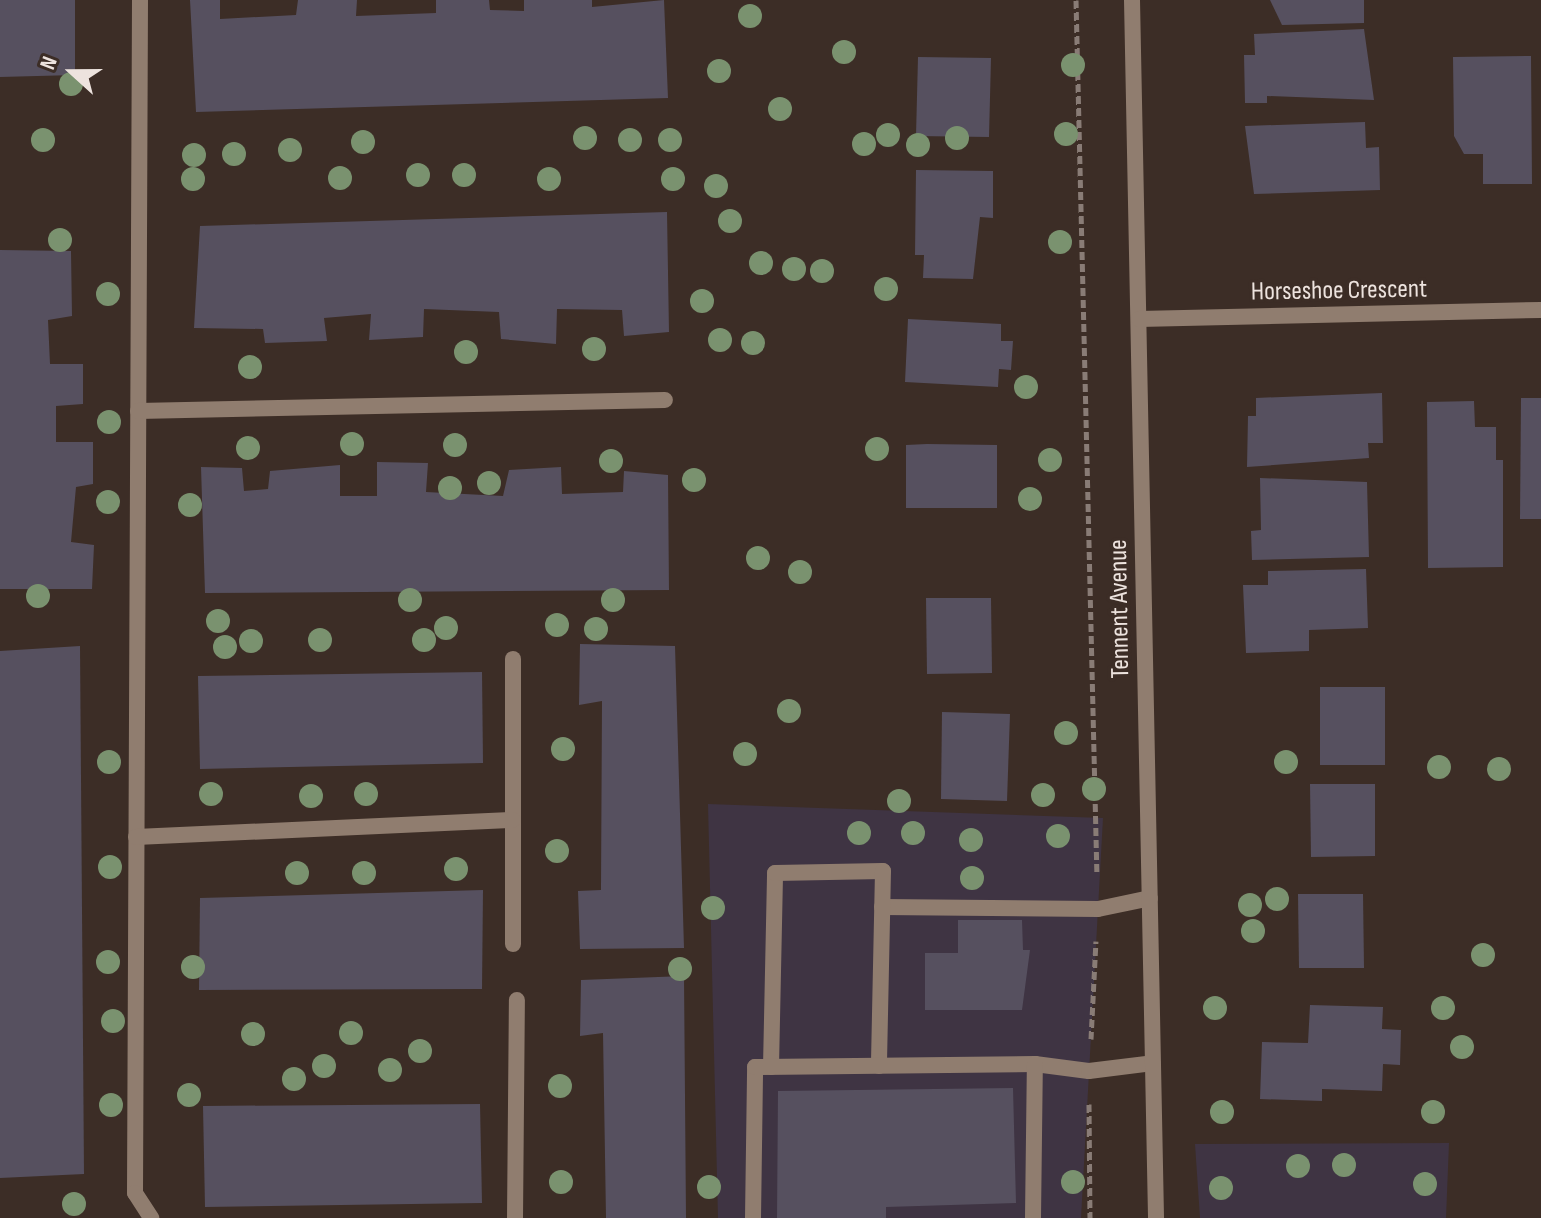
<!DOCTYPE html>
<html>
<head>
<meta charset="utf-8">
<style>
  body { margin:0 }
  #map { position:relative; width:1541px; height:1218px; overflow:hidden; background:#3c2d26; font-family:"Sofia Sans Condensed",sans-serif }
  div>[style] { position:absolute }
  .commercial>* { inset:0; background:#3f3443 }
  .building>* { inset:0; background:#56505f }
  .path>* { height:5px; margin-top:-2.5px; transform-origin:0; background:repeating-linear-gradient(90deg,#897c76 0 8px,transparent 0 12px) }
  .service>* { height:16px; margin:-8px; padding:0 8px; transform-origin:8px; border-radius:8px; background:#907d6f }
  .minor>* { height:16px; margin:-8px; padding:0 8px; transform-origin:8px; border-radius:8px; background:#907d6f }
  .trees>* { width:24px; height:24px; margin:-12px; border-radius:50%; background:#7a926f }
  span { translate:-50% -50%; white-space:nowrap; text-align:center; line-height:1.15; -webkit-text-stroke:7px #3c2d26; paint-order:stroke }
  .street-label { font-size:26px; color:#ede3de }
  .north { position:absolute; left:32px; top:32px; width:80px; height:80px; -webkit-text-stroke:6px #3c2d26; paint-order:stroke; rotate:291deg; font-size:22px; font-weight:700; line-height:32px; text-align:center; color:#ede3de }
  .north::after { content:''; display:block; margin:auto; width:28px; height:36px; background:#ede3de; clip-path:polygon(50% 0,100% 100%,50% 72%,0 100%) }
</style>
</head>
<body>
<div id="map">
  <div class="commercial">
    <i style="clip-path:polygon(708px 804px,1103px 818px,1081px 1218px,718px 1218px)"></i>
    <i style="clip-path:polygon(1449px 1143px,1446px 1218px,1200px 1218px,1195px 1144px)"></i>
  </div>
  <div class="building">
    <i style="clip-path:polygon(0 0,75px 0,75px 75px,0 77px)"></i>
    <i style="clip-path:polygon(190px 0,220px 0,220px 19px,296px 15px,298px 0,357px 0,356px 16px,436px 13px,436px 0,489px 0,490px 10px,524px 11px,524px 0,592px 0,592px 7px,664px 0,668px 98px,196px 112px)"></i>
    <i style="clip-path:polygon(1270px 0,1364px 0,1364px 23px,1282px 25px)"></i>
    <i style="clip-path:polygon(1364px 29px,1374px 100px,1267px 96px,1267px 103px,1245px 103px,1244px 55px,1255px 55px,1254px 34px)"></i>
    <i style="clip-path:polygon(1531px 56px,1532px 184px,1483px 184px,1483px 154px,1464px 154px,1454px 136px,1453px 57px)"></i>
    <i style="clip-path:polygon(918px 57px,991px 58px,989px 137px,916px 136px)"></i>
    <i style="clip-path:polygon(1365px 122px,1366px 148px,1379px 147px,1380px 190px,1254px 194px,1245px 126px)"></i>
    <i style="clip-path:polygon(916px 170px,993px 171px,993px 218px,980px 217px,973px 279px,923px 278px,924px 255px,915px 255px)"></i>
    <i style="clip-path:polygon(667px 212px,669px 332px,624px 336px,622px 310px,557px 309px,556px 344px,501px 339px,499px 312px,424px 309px,423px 337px,369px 340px,371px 314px,324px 318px,327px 341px,265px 343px,263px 329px,194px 328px,200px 226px)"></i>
    <i style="clip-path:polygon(0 250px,71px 251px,72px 316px,48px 320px,50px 364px,83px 364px,83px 404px,56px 406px,56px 442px,93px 442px,93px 484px,76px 487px,71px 542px,94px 545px,92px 589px,0 589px)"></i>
    <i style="clip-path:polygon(908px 319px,1001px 324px,1001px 341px,1013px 341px,1011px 370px,999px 369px,998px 387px,905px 382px)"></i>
    <i style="clip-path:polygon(1382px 393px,1383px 443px,1368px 443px,1369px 458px,1247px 467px,1248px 416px,1256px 416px,1256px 398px)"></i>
    <i style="clip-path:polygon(1521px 398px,1541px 398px,1541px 519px,1520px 519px)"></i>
    <i style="clip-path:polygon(1474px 401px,1475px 427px,1496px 427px,1496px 460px,1503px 460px,1503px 567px,1428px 568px,1427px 402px)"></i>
    <i style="clip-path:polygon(927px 444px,997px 445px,997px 508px,906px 508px,906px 445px)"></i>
    <i style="clip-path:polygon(377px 462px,428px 463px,426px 492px,503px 496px,509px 470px,561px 467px,562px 494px,623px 492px,624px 471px,668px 475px,669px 590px,205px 593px,201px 467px,242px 468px,244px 491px,268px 489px,270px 471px,340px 465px,340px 496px,377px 496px)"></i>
    <i style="clip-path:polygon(1260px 478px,1367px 482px,1369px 557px,1252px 560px,1251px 531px,1261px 530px)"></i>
    <i style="clip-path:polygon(1366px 569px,1368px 628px,1309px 630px,1309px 651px,1246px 653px,1243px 585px,1268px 585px,1268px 571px)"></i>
    <i style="clip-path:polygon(926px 598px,991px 598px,992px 673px,927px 674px)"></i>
    <i style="clip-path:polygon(580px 644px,675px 646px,684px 948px,580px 949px,578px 891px,601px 890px,602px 701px,579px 705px)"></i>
    <i style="clip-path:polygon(80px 646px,84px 1174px,0 1178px,0 651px)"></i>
    <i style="clip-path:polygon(482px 672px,483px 763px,200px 769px,198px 676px)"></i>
    <i style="clip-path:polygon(1320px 687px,1385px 687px,1385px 765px,1320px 765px)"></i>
    <i style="clip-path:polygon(942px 712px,1010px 714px,1007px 801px,941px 799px)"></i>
    <i style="clip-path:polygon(1310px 784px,1375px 784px,1375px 856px,1311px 857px)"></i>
    <i style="clip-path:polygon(483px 890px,482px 989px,199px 990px,200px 898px)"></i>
    <i style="clip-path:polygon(1298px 894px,1363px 894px,1364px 968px,1299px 968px)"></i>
    <i style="clip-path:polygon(958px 920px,1022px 920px,1023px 950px,1030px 950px,1022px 1010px,925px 1010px,925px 953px,958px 953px)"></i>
    <i style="clip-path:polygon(684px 976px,686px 1218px,606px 1218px,603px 1033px,580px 1036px,581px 980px)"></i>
    <i style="clip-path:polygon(1310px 1005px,1383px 1007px,1382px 1029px,1401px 1030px,1400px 1065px,1383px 1064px,1382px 1091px,1322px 1089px,1322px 1101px,1260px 1099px,1262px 1042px,1308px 1043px)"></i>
    <i style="clip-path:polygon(1013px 1088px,1016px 1203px,886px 1207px,886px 1218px,777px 1218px,778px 1091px)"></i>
    <i style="clip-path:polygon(480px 1104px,482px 1203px,205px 1207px,203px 1106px)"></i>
  </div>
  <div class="path">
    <i style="left:1076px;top:0;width:875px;rotate:88.63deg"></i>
    <i style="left:1091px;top:1039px;width:98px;rotate:-87.1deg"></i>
    <i style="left:1089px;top:1104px;width:114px;rotate:89.5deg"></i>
  </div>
  <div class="service">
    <i style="left:140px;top:0;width:1193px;rotate:90.24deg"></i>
    <i style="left:135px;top:1193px;width:30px;rotate:57deg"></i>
    <i style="left:138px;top:411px;width:527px;rotate:-1.2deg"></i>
    <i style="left:513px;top:659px;width:285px;rotate:90deg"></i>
    <i style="left:136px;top:837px;width:377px;rotate:-2.6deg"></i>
    <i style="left:882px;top:907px;width:216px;rotate:0.5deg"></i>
    <i style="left:1098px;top:909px;width:53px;rotate:-11.9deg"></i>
    <i style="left:771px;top:1067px;width:194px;rotate:-88.8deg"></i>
    <i style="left:775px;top:873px;width:108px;rotate:-1.1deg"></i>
    <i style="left:883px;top:871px;width:195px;rotate:91.2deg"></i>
    <i style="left:515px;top:1218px;width:218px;rotate:-89.5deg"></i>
    <i style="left:753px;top:1218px;width:151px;rotate:-89.2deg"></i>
    <i style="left:755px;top:1067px;width:280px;rotate:-0.6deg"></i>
    <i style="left:1035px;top:1064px;width:54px;rotate:7.4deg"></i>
    <i style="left:1089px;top:1071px;width:64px;rotate:-7.1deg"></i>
    <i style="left:1033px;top:1218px;width:154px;rotate:-89.3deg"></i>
  </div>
  <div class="minor">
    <i style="left:1132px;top:0;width:1218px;rotate:88.87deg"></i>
    <i style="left:1139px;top:319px;width:402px;rotate:-1.3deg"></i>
  </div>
  <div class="trees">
    <i style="left:750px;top:16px"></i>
    <i style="left:844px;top:52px"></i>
    <i style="left:1073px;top:65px"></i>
    <i style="left:719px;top:71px"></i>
    <i style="left:71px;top:84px"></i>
    <i style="left:780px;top:109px"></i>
    <i style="left:1066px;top:134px"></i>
    <i style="left:888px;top:135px"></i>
    <i style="left:585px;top:138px"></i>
    <i style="left:957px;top:138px"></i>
    <i style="left:43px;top:140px"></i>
    <i style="left:630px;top:140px"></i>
    <i style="left:670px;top:140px"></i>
    <i style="left:363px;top:142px"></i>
    <i style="left:864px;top:144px"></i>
    <i style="left:918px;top:145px"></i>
    <i style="left:290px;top:150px"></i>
    <i style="left:234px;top:154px"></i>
    <i style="left:194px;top:155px"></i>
    <i style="left:418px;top:175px"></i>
    <i style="left:464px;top:175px"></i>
    <i style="left:340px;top:178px"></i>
    <i style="left:193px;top:179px"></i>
    <i style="left:549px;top:179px"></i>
    <i style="left:673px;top:179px"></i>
    <i style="left:716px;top:186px"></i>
    <i style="left:730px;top:221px"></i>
    <i style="left:60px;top:240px"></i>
    <i style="left:1060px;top:242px"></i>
    <i style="left:761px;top:263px"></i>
    <i style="left:794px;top:269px"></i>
    <i style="left:822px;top:271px"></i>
    <i style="left:886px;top:289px"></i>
    <i style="left:108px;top:294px"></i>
    <i style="left:702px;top:301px"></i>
    <i style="left:720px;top:340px"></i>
    <i style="left:753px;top:343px"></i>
    <i style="left:594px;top:349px"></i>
    <i style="left:466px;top:352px"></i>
    <i style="left:250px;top:367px"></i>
    <i style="left:1026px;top:387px"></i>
    <i style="left:109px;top:422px"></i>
    <i style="left:352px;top:444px"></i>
    <i style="left:455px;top:445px"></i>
    <i style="left:248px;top:448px"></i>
    <i style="left:877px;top:449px"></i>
    <i style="left:1050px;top:460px"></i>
    <i style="left:611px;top:461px"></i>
    <i style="left:694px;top:480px"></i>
    <i style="left:489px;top:483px"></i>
    <i style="left:450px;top:488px"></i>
    <i style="left:1030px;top:499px"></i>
    <i style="left:108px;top:502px"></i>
    <i style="left:190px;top:505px"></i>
    <i style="left:758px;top:558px"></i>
    <i style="left:800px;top:572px"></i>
    <i style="left:38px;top:596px"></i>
    <i style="left:410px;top:600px"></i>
    <i style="left:613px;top:600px"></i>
    <i style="left:218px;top:621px"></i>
    <i style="left:557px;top:625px"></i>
    <i style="left:446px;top:628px"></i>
    <i style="left:596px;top:629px"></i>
    <i style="left:320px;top:640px"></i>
    <i style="left:424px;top:640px"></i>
    <i style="left:251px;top:641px"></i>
    <i style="left:225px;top:647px"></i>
    <i style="left:789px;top:711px"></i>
    <i style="left:1066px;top:733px"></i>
    <i style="left:563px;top:749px"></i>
    <i style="left:745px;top:754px"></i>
    <i style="left:109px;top:762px"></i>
    <i style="left:1286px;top:762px"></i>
    <i style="left:1439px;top:767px"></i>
    <i style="left:1499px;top:769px"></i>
    <i style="left:1094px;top:789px"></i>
    <i style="left:211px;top:794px"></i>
    <i style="left:366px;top:794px"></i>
    <i style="left:1043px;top:795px"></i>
    <i style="left:311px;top:796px"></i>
    <i style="left:899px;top:801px"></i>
    <i style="left:859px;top:833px"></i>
    <i style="left:913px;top:833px"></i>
    <i style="left:1058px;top:836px"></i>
    <i style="left:971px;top:840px"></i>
    <i style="left:557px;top:851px"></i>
    <i style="left:110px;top:867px"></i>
    <i style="left:456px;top:869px"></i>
    <i style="left:297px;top:873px"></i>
    <i style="left:364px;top:873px"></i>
    <i style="left:972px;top:878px"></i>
    <i style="left:1277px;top:899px"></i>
    <i style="left:1250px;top:905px"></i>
    <i style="left:713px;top:908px"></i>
    <i style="left:1253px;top:931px"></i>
    <i style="left:1483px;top:955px"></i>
    <i style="left:108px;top:962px"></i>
    <i style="left:193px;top:967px"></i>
    <i style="left:680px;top:969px"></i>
    <i style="left:1215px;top:1008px"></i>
    <i style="left:1443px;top:1008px"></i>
    <i style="left:113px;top:1021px"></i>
    <i style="left:351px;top:1033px"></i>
    <i style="left:253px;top:1034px"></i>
    <i style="left:1462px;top:1047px"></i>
    <i style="left:420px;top:1051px"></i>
    <i style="left:324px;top:1066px"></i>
    <i style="left:390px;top:1070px"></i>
    <i style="left:294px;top:1079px"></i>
    <i style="left:560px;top:1086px"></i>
    <i style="left:189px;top:1095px"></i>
    <i style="left:111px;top:1105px"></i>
    <i style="left:1222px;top:1112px"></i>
    <i style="left:1433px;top:1112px"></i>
    <i style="left:1344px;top:1165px"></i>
    <i style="left:1298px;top:1166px"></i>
    <i style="left:561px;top:1182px"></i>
    <i style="left:1073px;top:1182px"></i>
    <i style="left:1425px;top:1184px"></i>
    <i style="left:709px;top:1187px"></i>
    <i style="left:1221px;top:1188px"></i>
    <i style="left:74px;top:1204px"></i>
  </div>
  <div class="street-label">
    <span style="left:1339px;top:291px;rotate:-1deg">Horseshoe Crescent</span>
    <span style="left:1120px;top:609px;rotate:-91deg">Tennent Avenue</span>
  </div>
  <div class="north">N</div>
</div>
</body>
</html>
